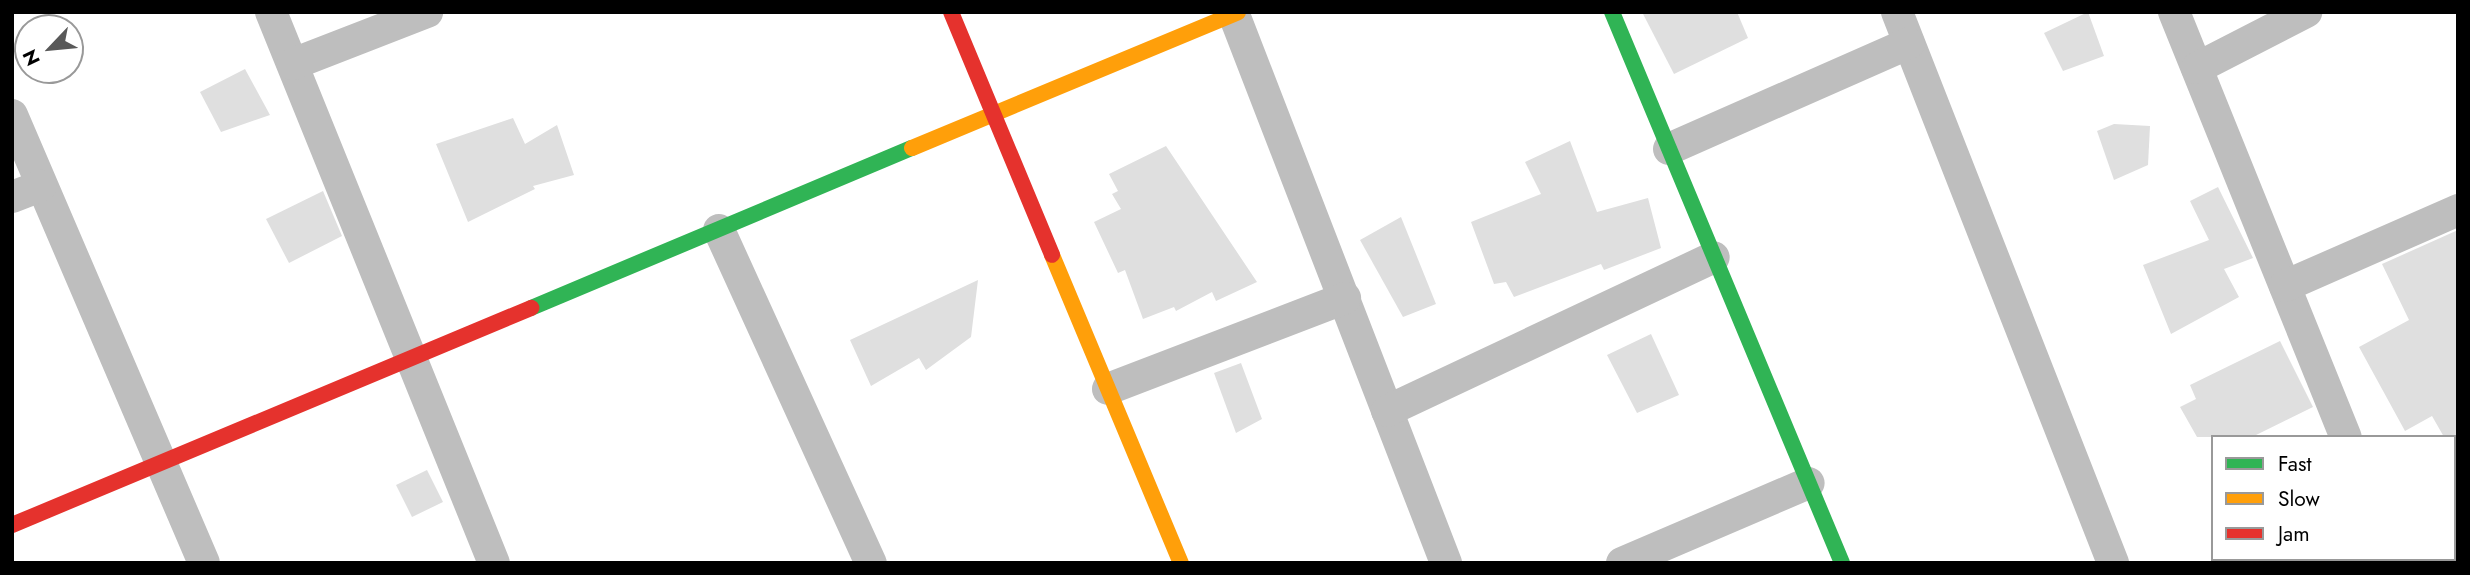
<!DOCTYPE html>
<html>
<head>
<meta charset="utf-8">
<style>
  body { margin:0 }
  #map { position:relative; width:2470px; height:575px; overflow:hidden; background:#fff; font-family:Jost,sans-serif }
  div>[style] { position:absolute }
  .building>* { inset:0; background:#dfdfdf }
  .street>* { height:32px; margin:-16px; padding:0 16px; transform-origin:16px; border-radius:16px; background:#bebebe }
  .fast>* { height:16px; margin:-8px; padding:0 8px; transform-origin:8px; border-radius:8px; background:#30b455 }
  .slow>* { height:16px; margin:-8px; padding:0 8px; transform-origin:8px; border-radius:8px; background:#ff9f0a }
  .jam>* { height:16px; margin:-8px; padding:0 8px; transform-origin:8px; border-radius:8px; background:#e5322d }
  span { translate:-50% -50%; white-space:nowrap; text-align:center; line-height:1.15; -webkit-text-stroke:5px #fff; paint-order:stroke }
  .frame { position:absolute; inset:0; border:14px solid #000; pointer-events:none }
  .legend { position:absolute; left:2211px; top:435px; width:245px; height:126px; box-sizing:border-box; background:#fff; border:2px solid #999; margin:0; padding:9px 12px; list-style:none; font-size:21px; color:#000 }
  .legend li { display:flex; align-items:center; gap:14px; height:35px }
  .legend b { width:35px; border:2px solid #999 }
  .north { position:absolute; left:14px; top:14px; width:70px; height:70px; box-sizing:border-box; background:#fff; border:2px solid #999; border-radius:50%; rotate:244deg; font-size:19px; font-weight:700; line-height:28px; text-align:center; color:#000 }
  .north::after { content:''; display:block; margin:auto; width:24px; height:32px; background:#595959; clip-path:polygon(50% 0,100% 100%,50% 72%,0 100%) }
</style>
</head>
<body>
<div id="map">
  <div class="building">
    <i style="clip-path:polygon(1642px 12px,1737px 12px,1748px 38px,1674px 74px)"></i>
    <i style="clip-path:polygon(2088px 12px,2104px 56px,2063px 71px,2044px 33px)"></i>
    <i style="clip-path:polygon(245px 69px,270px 115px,221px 132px,200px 92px)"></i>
    <i style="clip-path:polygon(513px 118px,525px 144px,557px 125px,574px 175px,533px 186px,535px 189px,468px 222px,436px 144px)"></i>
    <i style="clip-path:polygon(2114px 124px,2150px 126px,2148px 165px,2114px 180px,2097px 131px)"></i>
    <i style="clip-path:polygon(1570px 141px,1597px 212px,1648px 198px,1661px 248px,1604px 270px,1601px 264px,1514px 297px,1506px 282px,1494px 284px,1471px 222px,1541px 194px,1525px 162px)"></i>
    <i style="clip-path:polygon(1166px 146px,1257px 282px,1216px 301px,1212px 292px,1176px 311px,1174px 307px,1143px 319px,1125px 270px,1118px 273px,1094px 222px,1121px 209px,1112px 194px,1118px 191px,1109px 174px)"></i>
    <i style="clip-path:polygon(2218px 187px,2253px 258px,2224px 269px,2239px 297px,2171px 334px,2143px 265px,2209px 240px,2190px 201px)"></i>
    <i style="clip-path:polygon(323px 191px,342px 236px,289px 263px,266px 219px)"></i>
    <i style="clip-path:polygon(1401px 217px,1436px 304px,1403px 317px,1360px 240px)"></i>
    <i style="clip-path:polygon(2458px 230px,2458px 461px,2454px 437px,2444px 437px,2432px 416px,2405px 431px,2359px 347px,2409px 320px,2382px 264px)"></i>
    <i style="clip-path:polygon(978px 280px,971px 337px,926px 370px,919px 358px,871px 386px,850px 340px)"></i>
    <i style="clip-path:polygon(1651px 334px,1679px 395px,1637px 413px,1607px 355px)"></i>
    <i style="clip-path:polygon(2280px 341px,2313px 407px,2252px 437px,2197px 437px,2180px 407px,2196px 399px,2190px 385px)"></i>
    <i style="clip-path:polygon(1241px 363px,1262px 419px,1236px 433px,1214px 373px)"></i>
    <i style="clip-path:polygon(427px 470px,443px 502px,412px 517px,396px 485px)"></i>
  </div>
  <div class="street">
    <i style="left:271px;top:12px;width:594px;rotate:67.97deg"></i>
    <i style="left:1233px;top:12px;width:591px;rotate:68.86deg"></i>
    <i style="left:1897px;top:12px;width:592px;rotate:68.59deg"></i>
    <i style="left:2174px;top:12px;width:458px;rotate:68deg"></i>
    <i style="left:293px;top:64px;width:144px;rotate:-21.2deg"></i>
    <i style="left:2197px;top:68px;width:123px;rotate:-27.2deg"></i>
    <i style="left:12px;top:115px;width:487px;rotate:66.8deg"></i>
    <i style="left:1669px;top:149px;width:262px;rotate:-23.8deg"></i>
    <i style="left:12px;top:197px;width:31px;rotate:-21deg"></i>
    <i style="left:719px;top:230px;width:366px;rotate:65.5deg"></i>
    <i style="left:2285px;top:286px;width:189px;rotate:-23.7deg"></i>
    <i style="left:1108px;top:389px;width:254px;rotate:-21deg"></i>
    <i style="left:1387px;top:411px;width:361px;rotate:-25.2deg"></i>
    <i style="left:2454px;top:547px;width:4px;rotate:-14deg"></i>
    <i style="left:1622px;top:563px;width:203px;rotate:-23.2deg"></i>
    <i style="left:2418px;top:563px;width:9px;rotate:-27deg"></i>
  </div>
  <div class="fast">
    <i style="left:1612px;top:12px;width:597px;rotate:67.34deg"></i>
    <i style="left:531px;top:308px;width:413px;rotate:-22.8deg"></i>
  </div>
  <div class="slow">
    <i style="left:912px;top:148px;width:353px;rotate:-22.6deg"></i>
    <i style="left:1052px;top:255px;width:334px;rotate:67.3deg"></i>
  </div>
  <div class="jam">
    <i style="left:951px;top:12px;width:263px;rotate:67.4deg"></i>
    <i style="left:12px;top:525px;width:563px;rotate:-22.69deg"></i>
  </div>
  <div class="frame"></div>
  <ul class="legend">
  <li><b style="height:9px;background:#30b455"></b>Fast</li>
  <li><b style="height:9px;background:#ff9f0a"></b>Slow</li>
  <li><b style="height:9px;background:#e5322d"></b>Jam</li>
  </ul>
  <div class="north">N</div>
</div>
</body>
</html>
